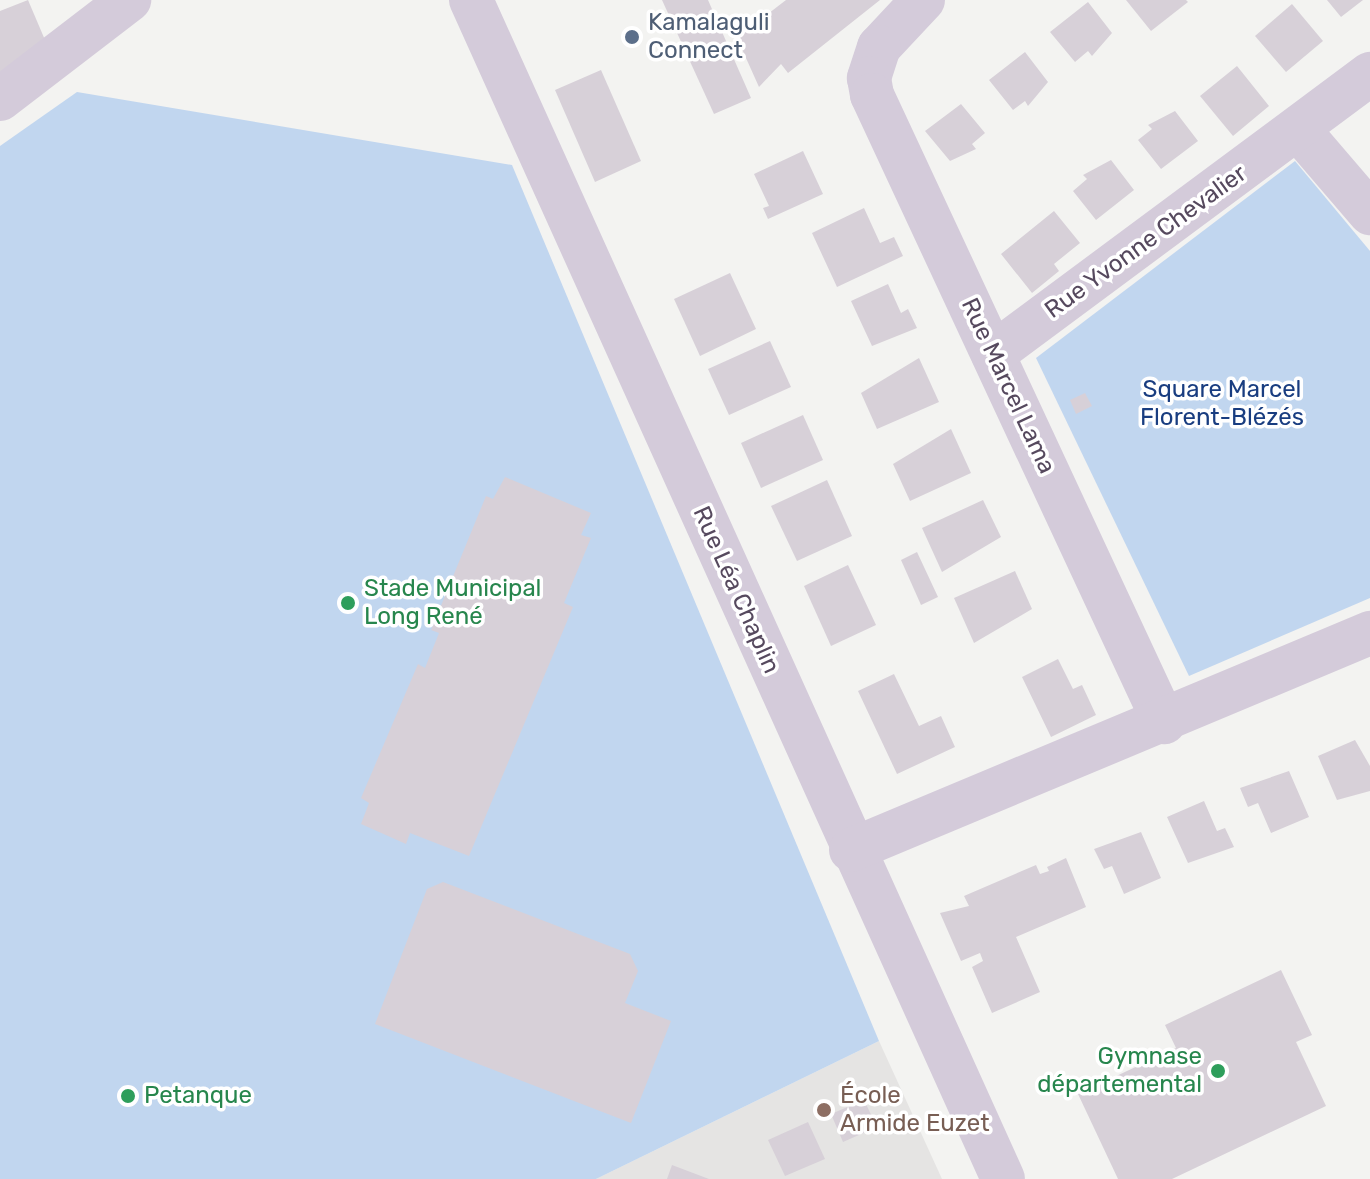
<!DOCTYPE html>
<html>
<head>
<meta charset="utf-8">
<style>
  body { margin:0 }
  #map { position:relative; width:1370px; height:1179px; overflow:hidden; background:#f3f3f1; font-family:Rubik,sans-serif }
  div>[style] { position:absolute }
  .education>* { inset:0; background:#e5e4e3 }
  .green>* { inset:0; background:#c1d6ef }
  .building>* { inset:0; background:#d7d0d8 }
  .minor>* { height:44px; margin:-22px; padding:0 22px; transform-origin:22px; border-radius:22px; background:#d4cbda }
  .dots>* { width:22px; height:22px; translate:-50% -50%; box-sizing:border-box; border:4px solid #fff; border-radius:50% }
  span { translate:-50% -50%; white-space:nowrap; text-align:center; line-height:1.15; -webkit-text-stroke:7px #fff; paint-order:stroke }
  .service-label { font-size:24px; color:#4e5e75 }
  .left { translate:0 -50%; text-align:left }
  .street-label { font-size:24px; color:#56495e }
  .park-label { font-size:24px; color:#193d80 }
  .leisure-label { font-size:24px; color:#27864d }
  .right { translate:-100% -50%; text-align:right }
  .education-label { font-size:24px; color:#785e54 }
</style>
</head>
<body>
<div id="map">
  <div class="education">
    <i style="clip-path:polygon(879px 1041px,942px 1179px,596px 1179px)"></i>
  </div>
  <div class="green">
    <i style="clip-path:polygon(77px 92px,512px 165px,879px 1041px,596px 1179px,0 1179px,0 146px)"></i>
    <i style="clip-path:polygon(1295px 161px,1370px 251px,1370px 598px,1189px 676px,1036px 358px)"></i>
  </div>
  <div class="building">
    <i style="clip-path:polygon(28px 0,45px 40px,0 72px,0 11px)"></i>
    <i style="clip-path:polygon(662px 0,708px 0,751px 98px,714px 114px)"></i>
    <i style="clip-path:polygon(786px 0,880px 0,788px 73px,781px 64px,759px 87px,737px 38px)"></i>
    <i style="clip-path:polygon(1126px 0,1186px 0,1188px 2px,1151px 31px)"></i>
    <i style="clip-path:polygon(1327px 0,1363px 0,1341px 17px)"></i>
    <i style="clip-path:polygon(1088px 2px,1112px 33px,1092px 56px,1088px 51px,1075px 62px,1050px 32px)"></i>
    <i style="clip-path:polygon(1292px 4px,1323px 41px,1286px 72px,1255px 36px)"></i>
    <i style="clip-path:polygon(1025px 52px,1048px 82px,1028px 106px,1025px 101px,1013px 110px,989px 80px)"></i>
    <i style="clip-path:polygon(1237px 66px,1269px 106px,1233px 136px,1200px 96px)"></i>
    <i style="clip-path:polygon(601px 70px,641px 161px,595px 182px,555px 90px)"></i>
    <i style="clip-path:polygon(961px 104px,985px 133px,972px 144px,976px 149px,950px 161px,925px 131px)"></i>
    <i style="clip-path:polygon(1175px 111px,1198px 141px,1161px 169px,1138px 140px,1152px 129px,1148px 125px)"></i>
    <i style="clip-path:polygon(803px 151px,823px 194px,768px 219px,763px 208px,769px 206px,754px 174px)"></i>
    <i style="clip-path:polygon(1111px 160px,1134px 190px,1096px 220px,1073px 191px,1087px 179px,1083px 175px)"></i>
    <i style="clip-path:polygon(864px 208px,880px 243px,894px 237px,903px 256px,837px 287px,812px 233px)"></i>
    <i style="clip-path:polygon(1054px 211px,1080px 243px,1054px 264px,1059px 271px,1032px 293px,1001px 254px)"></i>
    <i style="clip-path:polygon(730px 273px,756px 329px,700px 356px,674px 299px)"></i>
    <i style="clip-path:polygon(888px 284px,901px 313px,908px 309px,917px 328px,872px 346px,851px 301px)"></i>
    <i style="clip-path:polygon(770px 341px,791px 387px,729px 415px,708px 369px)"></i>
    <i style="clip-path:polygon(919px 358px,939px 402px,877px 429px,861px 393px)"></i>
    <i style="clip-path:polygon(1085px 393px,1092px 406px,1076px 414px,1070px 400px)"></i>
    <i style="clip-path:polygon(803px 415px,823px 460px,761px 488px,741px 443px)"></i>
    <i style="clip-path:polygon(951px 429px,971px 473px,910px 501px,893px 464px)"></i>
    <i style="clip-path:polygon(505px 477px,591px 513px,581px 535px,591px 538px,564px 603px,573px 607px,469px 856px,410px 833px,406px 844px,361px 824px,369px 803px,361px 798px,418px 664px,425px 668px,439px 633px,431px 630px,486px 496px,493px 499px)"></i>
    <i style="clip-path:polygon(827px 480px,852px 536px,797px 561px,771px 506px)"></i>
    <i style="clip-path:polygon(983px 500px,1001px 537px,942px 572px,922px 528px)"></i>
    <i style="clip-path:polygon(917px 552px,938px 597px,921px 605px,901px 560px)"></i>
    <i style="clip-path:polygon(848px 565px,876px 625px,831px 646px,804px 586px)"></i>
    <i style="clip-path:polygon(1015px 571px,1032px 609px,974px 643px,954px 598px)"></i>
    <i style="clip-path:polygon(1058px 659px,1073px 689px,1082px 685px,1096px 715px,1051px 737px,1022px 677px)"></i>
    <i style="clip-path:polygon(894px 674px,919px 726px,941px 716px,955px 747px,897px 774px,858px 691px)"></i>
    <i style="clip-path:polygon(1355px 740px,1370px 766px,1370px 791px,1337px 800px,1318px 756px)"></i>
    <i style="clip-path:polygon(1289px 771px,1309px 817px,1271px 833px,1258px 803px,1248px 807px,1240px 788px)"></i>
    <i style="clip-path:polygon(1204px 801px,1217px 831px,1225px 828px,1234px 847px,1188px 863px,1167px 817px)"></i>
    <i style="clip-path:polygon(1141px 832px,1161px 878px,1124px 894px,1112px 866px,1104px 869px,1094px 849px)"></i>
    <i style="clip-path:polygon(1066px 858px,1086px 907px,1016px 937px,1040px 992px,992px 1013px,972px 967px,983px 961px,980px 953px,961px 961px,940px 913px,969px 906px,964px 896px,1036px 865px,1040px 874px,1049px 871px,1047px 867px)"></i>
    <i style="clip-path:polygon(443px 882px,630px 954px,638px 971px,625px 1003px,671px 1021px,631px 1123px,375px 1024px,427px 889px)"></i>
    <i style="clip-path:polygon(1281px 970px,1312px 1035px,1296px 1042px,1326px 1106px,1172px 1179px,1118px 1179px,1078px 1094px,1176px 1048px,1165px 1025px)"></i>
    <i style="clip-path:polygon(864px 1100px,877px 1127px,843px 1142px,831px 1114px)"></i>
    <i style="clip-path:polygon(808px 1122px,825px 1159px,785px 1176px,768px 1140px)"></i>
    <i style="clip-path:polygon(672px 1165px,709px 1179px,667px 1179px)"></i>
  </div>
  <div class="minor">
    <i style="left:471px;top:0;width:1293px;rotate:65.71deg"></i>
    <i style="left:923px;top:0;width:64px;rotate:133.1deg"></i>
    <i style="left:879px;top:47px;width:33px;rotate:108deg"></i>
    <i style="left:869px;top:78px;width:17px;rotate:80deg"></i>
    <i style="left:872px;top:95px;width:692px;rotate:65.03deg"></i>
    <i style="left:0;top:99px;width:163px;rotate:-37.5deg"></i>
    <i style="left:1298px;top:129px;width:111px;rotate:49.4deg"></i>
    <i style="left:993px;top:354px;width:470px;rotate:-36.6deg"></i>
    <i style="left:851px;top:850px;width:563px;rotate:-22.69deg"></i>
  </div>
  <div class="dots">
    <i style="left:632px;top:37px;background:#5c6f8a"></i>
    <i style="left:348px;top:603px;background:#2e9e5b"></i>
    <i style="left:1218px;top:1071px;background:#2e9e5b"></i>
    <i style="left:128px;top:1096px;background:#2e9e5b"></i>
    <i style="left:824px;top:1110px;background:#8d6e63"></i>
  </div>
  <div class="service-label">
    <span class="left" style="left:648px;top:37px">Kamalaguli<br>Connect</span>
  </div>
  <div class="street-label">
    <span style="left:1146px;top:242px;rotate:-36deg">Rue Yvonne Chevalier</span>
    <span style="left:1008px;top:386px;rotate:65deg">Rue Marcel Lama</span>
    <span style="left:736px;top:590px;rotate:66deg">Rue Léa Chaplin</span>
  </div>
  <div class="park-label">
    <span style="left:1222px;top:404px">Square Marcel<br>Florent-Blézés</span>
  </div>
  <div class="leisure-label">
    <span class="left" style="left:364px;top:603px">Stade Municipal<br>Long René</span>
    <span class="right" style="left:1202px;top:1071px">Gymnase<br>départemental</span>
    <span class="left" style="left:144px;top:1096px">Petanque</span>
  </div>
  <div class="education-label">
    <span class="left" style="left:840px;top:1110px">École<br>Armide Euzet</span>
  </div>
</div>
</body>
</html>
